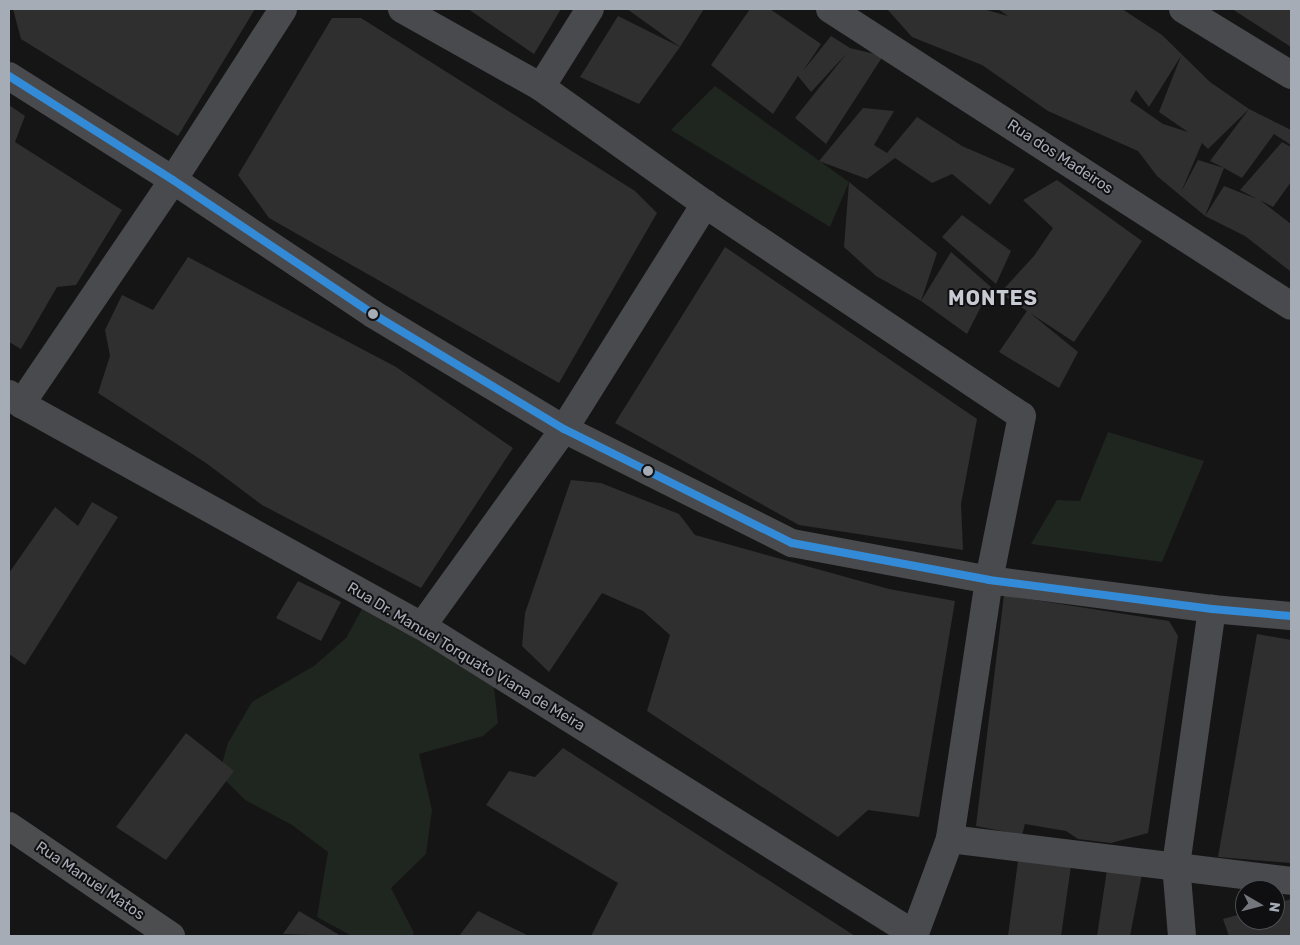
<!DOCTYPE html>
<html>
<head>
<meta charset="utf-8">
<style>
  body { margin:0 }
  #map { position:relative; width:1300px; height:945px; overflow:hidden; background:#151515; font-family:Rubik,sans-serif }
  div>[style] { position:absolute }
  .green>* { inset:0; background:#1f251f }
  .building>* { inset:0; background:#2f2f30 }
  .minor>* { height:28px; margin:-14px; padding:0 14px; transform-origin:14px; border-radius:14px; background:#494a4d }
  .major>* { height:28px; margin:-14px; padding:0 14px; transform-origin:14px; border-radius:14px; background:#4b4d4f }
  .bus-1>* { height:8px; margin:-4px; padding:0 4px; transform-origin:4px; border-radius:4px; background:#338bd7 }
  .dots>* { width:14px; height:14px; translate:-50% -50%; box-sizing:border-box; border:2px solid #0f0f11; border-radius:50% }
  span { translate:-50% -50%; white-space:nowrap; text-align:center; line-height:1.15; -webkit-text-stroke:4px #0f0f11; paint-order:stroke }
  .street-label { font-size:15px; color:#a6acb5 }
  .district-label { font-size:20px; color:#c7cad2; font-weight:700; letter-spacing:1px }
  .frame { position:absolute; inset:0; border:10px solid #a6acb5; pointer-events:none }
  .north { position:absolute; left:1235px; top:880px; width:50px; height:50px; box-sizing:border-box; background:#0f0f11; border:1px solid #4b4e53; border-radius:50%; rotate:98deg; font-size:14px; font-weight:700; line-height:20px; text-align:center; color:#a6acb5 }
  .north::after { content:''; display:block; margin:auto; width:18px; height:22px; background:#73777d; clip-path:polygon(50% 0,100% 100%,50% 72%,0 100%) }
</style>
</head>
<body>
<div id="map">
  <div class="green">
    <i style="clip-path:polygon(715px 86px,849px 182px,830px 227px,671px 130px)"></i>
    <i style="clip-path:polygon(1108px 432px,1204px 461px,1162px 562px,1031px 544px,1057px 500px,1080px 501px)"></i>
    <i style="clip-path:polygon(366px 602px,493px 678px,498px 723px,483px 736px,419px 754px,432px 810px,426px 854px,391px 888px,414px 933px,412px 936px,352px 936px,317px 917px,328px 852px,292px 825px,245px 800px,219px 774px,228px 743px,252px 702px,314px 666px,346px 638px)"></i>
  </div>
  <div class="building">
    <i style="clip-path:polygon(13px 9px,255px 9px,178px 136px,21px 39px)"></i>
    <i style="clip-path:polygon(468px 9px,561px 9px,534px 54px)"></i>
    <i style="clip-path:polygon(627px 9px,704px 9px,680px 47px)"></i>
    <i style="clip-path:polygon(750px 9px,770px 9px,821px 44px,803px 71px,831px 36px,850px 48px,883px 56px,826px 144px,795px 118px,847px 53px,811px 92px,798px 76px,773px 114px,711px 65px)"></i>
    <i style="clip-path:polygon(evenodd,887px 9px,983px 9px,1008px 16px,998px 9px,1122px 9px,1162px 35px,1210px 82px,1249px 109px,1291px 130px,1291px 145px,1274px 134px,1242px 178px,1224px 168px,1210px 161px,1249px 109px,1208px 149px,1202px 143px,1181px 192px,1198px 160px,1224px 168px,1205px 216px,1157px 176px,1138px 151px,1048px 111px,982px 65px,912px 37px,887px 9px,1181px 56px,1159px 112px,1188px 132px,1163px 124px,1130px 101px,1136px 90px,1149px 107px,1181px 56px)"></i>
    <i style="clip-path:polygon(1232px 9px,1291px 9px,1291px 47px)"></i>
    <i style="clip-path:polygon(618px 16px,680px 47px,639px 104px,580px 77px)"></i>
    <i style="clip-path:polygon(332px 18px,361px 18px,635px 191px,657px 213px,559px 383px,269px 218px,238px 175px)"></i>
    <i style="clip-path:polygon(9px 105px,25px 116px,15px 142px,122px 210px,76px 285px,57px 287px,21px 349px,9px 342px)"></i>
    <i style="clip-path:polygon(863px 108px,894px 111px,874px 145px,887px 153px,917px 117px,962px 146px,1015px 169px,990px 205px,952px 174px,932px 183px,895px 158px,867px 179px,819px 161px)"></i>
    <i style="clip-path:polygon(1282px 142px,1291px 147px,1291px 182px,1273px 207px,1260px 200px,1291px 224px,1290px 271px,1245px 236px,1205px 216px,1224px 186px,1257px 199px,1240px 190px)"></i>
    <i style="clip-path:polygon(1057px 180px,1142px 241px,1074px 342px,1030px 313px,1078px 352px,1059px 388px,999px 352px,1027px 311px,1000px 293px,1034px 256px,1053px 228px,1023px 200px)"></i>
    <i style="clip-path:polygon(849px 182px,937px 253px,921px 301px,876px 276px,844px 247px)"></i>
    <i style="clip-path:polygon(962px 215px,1011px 251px,996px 284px,942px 237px)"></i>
    <i style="clip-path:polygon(725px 247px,977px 419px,961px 504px,963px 550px,799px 525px,615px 423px)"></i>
    <i style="clip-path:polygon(951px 252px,991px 287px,967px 334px,921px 301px)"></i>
    <i style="clip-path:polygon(188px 257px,396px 367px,513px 448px,421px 588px,262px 505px,206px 463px,98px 393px,110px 356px,105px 330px,122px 295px,153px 310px)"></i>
    <i style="clip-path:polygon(571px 480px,601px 483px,679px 514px,695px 535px,889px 589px,955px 601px,919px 817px,868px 810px,838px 837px,647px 711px,670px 635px,643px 611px,602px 593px,549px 672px,522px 646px,525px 613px)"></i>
    <i style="clip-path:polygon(92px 502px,118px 517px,25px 665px,9px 654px,9px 573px,55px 507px,78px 526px)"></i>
    <i style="clip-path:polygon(298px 581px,341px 602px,321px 641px,276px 618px)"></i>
    <i style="clip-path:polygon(1004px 595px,1169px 621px,1178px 636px,1148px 833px,1111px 843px,1078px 839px,1066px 831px,1025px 824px,1022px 835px,976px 826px)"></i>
    <i style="clip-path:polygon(1257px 634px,1291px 640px,1291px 863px,1218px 857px)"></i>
    <i style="clip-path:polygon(186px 733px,234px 771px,166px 860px,116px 827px)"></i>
    <i style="clip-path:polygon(563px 748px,855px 936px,591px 936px,618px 883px,486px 805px,509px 771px,535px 777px)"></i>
    <i style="clip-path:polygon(1018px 861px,1071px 866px,1061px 936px,1008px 936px)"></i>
    <i style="clip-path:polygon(1107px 870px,1142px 874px,1130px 936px,1097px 936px)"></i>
    <i style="clip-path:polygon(1291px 899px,1291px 936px,1229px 936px,1223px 919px,1245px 913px,1245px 920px,1275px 920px,1275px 904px)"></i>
    <i style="clip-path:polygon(299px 911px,341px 936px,283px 934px)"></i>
    <i style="clip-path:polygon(478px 911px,529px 936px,459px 936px)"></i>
  </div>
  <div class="minor">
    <i style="left:402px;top:9px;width:159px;rotate:29.3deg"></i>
    <i style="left:541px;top:87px;width:201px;rotate:35.5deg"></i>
    <i style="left:705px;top:204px;width:381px;rotate:33.8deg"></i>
    <i style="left:1022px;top:416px;width:167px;rotate:101.4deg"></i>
    <i style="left:989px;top:580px;width:262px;rotate:98.6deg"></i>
    <i style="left:950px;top:839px;width:103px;rotate:110.4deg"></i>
    <i style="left:830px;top:9px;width:548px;rotate:32.79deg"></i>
    <i style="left:1183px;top:9px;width:127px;rotate:31.4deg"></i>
    <i style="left:9px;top:76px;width:194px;rotate:32.4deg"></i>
    <i style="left:173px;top:180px;width:241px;rotate:33.8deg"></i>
    <i style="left:373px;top:314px;width:223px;rotate:31.1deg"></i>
    <i style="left:564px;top:429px;width:255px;rotate:26.6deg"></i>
    <i style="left:792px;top:543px;width:200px;rotate:10.6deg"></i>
    <i style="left:989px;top:580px;width:225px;rotate:7.4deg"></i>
    <i style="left:1212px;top:609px;width:79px;rotate:5.1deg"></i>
    <i style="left:541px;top:87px;width:92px;rotate:-57.9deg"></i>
    <i style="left:9px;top:394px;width:16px;rotate:40deg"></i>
    <i style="left:21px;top:404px;width:458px;rotate:29deg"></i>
    <i style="left:422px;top:626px;width:580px;rotate:32.05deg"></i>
    <i style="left:21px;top:404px;width:271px;rotate:-55.8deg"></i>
    <i style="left:173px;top:180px;width:203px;rotate:-57.2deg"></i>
    <i style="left:422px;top:626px;width:243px;rotate:-54.2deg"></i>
    <i style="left:564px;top:429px;width:266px;rotate:-57.9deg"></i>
    <i style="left:950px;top:839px;width:344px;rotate:7deg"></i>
    <i style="left:1182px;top:936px;width:71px;rotate:-94.8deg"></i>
    <i style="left:1176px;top:865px;width:259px;rotate:-82deg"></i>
  </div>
  <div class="major">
    <i style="left:9px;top:826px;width:196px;rotate:34.2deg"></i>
  </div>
  <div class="bus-1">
    <i style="left:9px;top:76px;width:194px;rotate:32.4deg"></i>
    <i style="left:173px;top:180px;width:241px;rotate:33.8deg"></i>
    <i style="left:373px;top:314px;width:223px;rotate:31.1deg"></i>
    <i style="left:564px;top:429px;width:255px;rotate:26.6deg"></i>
    <i style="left:792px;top:543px;width:200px;rotate:10.6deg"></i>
    <i style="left:989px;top:580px;width:225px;rotate:7.4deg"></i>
    <i style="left:1212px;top:609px;width:79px;rotate:5.1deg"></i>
  </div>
  <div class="dots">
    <i style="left:373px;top:314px;background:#a6acb5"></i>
    <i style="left:648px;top:471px;background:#a6acb5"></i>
  </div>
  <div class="street-label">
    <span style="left:1060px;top:157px;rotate:33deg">Rua dos Madeiros</span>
    <span style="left:466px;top:657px;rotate:31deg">Rua Dr. Manuel Torquato Viana de Meira</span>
    <span style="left:90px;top:881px;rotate:34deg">Rua Manuel Matos</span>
  </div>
  <div class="district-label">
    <span style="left:993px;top:298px">MONTES</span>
  </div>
  <div class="frame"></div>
  <div class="north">N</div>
</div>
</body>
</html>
